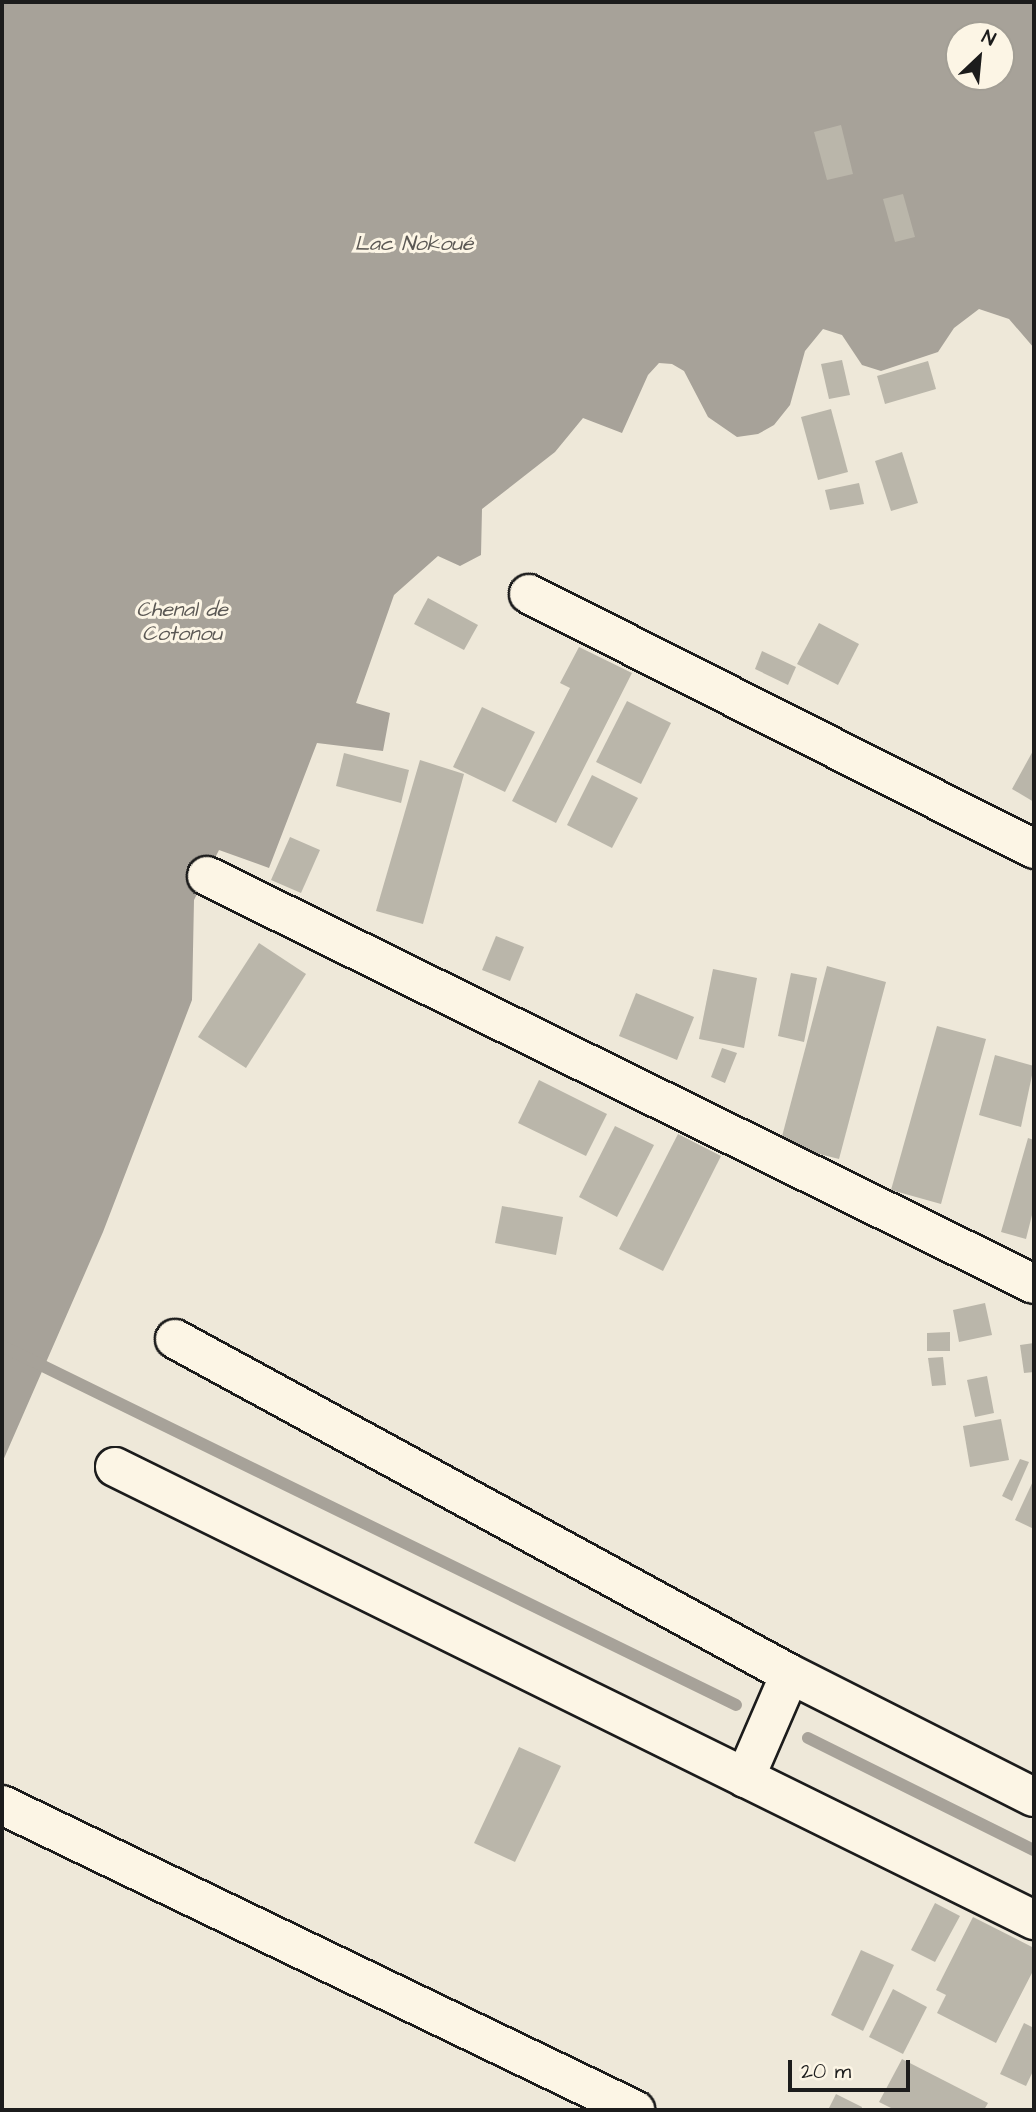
<!DOCTYPE html>
<html>
<head>
<meta charset="utf-8">
<style>
  body { margin:0 }
  #map { position:relative; width:1036px; height:2112px; overflow:hidden; background:#eee8d9; font-family:"Architects Daughter",sans-serif }
  div>[style] { position:absolute }
  .water>* { inset:0; background:#a7a299 }
  .stream>* { height:12px; margin:-6px; padding:0 6px; transform-origin:6px; border-radius:6px; background:#a7a299 }
  .building>* { inset:0; background:#bab6aa }
  .roads { filter:drop-shadow(2px 0 #1c1c1c) drop-shadow(-2px 0 #1c1c1c) drop-shadow(0 2px #1c1c1c) drop-shadow(0 -2px #1c1c1c) }
  .minor>* { height:38px; margin:-19px; padding:0 19px; transform-origin:19px; border-radius:19px; background:#fcf5e5 }
  span { translate:-50% -50%; white-space:nowrap; text-align:center; line-height:1.15; -webkit-text-stroke:6px #fcf5e5; paint-order:stroke }
  .water-label { font-size:21px; color:#5b5854; font-style:italic }
  .frame { position:absolute; inset:0; border:4px solid #1c1c1c; pointer-events:none }
  .north { position:absolute; left:945px; top:21px; width:70px; height:70px; box-sizing:border-box; background:#fcf5e5; border:2px solid #a29e95; border-radius:50%; rotate:26deg; font-size:19px; font-weight:700; line-height:28px; text-align:center; color:#1c1c1c }
  .north::after { content:''; display:block; margin:auto; width:24px; height:32px; background:#1c1c1c; clip-path:polygon(50% 0,100% 100%,50% 72%,0 100%) }
  .scale { position:absolute; left:788px; top:2060px; width:122px; height:32px; box-sizing:border-box; border:4px solid #1c1c1c; border-top:0; padding-left:9px; font-size:21px; line-height:24px; white-space:nowrap; color:#1c1c1c; -webkit-text-stroke:5px #fcf5e5; paint-order:stroke }
</style>
</head>
<body>
<div id="map">
  <div class="water">
    <i style="clip-path:polygon(evenodd,2px 2px,1034px 2px,1034px 348px,1009px 319px,979px 309px,954px 328px,938px 352px,881px 371px,862px 365px,842px 335px,823px 329px,805px 351px,790px 405px,774px 425px,758px 434px,737px 437px,708px 417px,684px 371px,672px 364px,659px 363px,648px 375px,622px 433px,583px 418px,555px 452px,482px 509px,481px 555px,460px 566px,438px 556px,394px 595px,356px 703px,390px 713px,383px 751px,317px 743px,269px 868px,219px 850px,194px 900px,192px 1000px,103px 1232px,2px 1463px,2px 2px,959px 35px,1001px 35px,1001px 77px,959px 77px,959px 35px)"></i>
  </div>
  <div class="stream">
    <i style="left:2px;top:1346px;width:817px;rotate:26.06deg"></i>
    <i style="left:808px;top:1738px;width:252px;rotate:26.4deg"></i>
  </div>
  <div class="building">
    <i style="clip-path:polygon(841px 125px,853px 174px,827px 180px,814px 132px)"></i>
    <i style="clip-path:polygon(903px 194px,915px 237px,895px 242px,883px 199px)"></i>
    <i style="clip-path:polygon(842px 360px,850px 395px,829px 399px,821px 364px)"></i>
    <i style="clip-path:polygon(928px 361px,936px 389px,885px 404px,877px 376px)"></i>
    <i style="clip-path:polygon(831px 409px,848px 472px,818px 480px,801px 417px)"></i>
    <i style="clip-path:polygon(902px 452px,918px 503px,891px 511px,875px 461px)"></i>
    <i style="clip-path:polygon(859px 483px,864px 504px,830px 510px,825px 490px)"></i>
    <i style="clip-path:polygon(428px 598px,478px 625px,464px 650px,414px 624px)"></i>
    <i style="clip-path:polygon(819px 623px,859px 644px,838px 685px,797px 664px)"></i>
    <i style="clip-path:polygon(579px 647px,632px 673px,556px 823px,512px 801px,570px 688px,560px 683px)"></i>
    <i style="clip-path:polygon(762px 651px,796px 667px,788px 685px,755px 669px)"></i>
    <i style="clip-path:polygon(627px 701px,671px 723px,641px 784px,596px 762px)"></i>
    <i style="clip-path:polygon(482px 707px,535px 732px,505px 792px,453px 767px)"></i>
    <i style="clip-path:polygon(1034px 749px,1034px 802px,1012px 789px)"></i>
    <i style="clip-path:polygon(344px 753px,409px 770px,401px 803px,336px 786px)"></i>
    <i style="clip-path:polygon(420px 760px,464px 774px,423px 924px,376px 911px)"></i>
    <i style="clip-path:polygon(592px 775px,638px 798px,612px 848px,567px 825px)"></i>
    <i style="clip-path:polygon(290px 837px,320px 850px,301px 893px,271px 880px)"></i>
    <i style="clip-path:polygon(496px 936px,524px 947px,510px 981px,482px 970px)"></i>
    <i style="clip-path:polygon(259px 943px,306px 974px,246px 1068px,198px 1037px)"></i>
    <i style="clip-path:polygon(827px 966px,886px 982px,839px 1159px,780px 1144px)"></i>
    <i style="clip-path:polygon(713px 969px,757px 978px,744px 1048px,699px 1039px)"></i>
    <i style="clip-path:polygon(791px 973px,817px 978px,804px 1042px,778px 1036px)"></i>
    <i style="clip-path:polygon(636px 993px,694px 1017px,677px 1060px,619px 1036px)"></i>
    <i style="clip-path:polygon(937px 1026px,986px 1039px,941px 1204px,891px 1190px)"></i>
    <i style="clip-path:polygon(722px 1048px,737px 1053px,725px 1083px,711px 1077px)"></i>
    <i style="clip-path:polygon(995px 1055px,1034px 1066px,1021px 1127px,979px 1115px)"></i>
    <i style="clip-path:polygon(539px 1080px,607px 1114px,586px 1156px,518px 1123px)"></i>
    <i style="clip-path:polygon(615px 1126px,654px 1145px,617px 1217px,579px 1197px)"></i>
    <i style="clip-path:polygon(678px 1134px,721px 1156px,663px 1271px,619px 1249px)"></i>
    <i style="clip-path:polygon(1028px 1138px,1034px 1140px,1034px 1207px,1026px 1239px,1001px 1232px)"></i>
    <i style="clip-path:polygon(502px 1206px,563px 1217px,556px 1255px,495px 1243px)"></i>
    <i style="clip-path:polygon(985px 1303px,992px 1335px,959px 1342px,953px 1310px)"></i>
    <i style="clip-path:polygon(950px 1332px,950px 1351px,927px 1351px,927px 1333px)"></i>
    <i style="clip-path:polygon(1034px 1343px,1034px 1372px,1024px 1373px,1020px 1345px)"></i>
    <i style="clip-path:polygon(943px 1357px,946px 1385px,932px 1386px,928px 1358px)"></i>
    <i style="clip-path:polygon(987px 1376px,994px 1413px,975px 1417px,967px 1380px)"></i>
    <i style="clip-path:polygon(1001px 1419px,1009px 1460px,970px 1467px,963px 1426px)"></i>
    <i style="clip-path:polygon(1020px 1459px,1029px 1462px,1012px 1501px,1002px 1496px)"></i>
    <i style="clip-path:polygon(1034px 1479px,1034px 1529px,1015px 1520px)"></i>
    <i style="clip-path:polygon(519px 1747px,561px 1766px,515px 1862px,474px 1843px)"></i>
    <i style="clip-path:polygon(935px 1903px,960px 1916px,935px 1962px,911px 1950px)"></i>
    <i style="clip-path:polygon(973px 1917px,1034px 1948px,1034px 1969px,996px 2043px,937px 2013px,946px 1995px,936px 1990px)"></i>
    <i style="clip-path:polygon(861px 1950px,894px 1965px,863px 2031px,831px 2015px)"></i>
    <i style="clip-path:polygon(893px 1989px,927px 2007px,903px 2054px,869px 2037px)"></i>
    <i style="clip-path:polygon(1024px 2023px,1034px 2028px,1034px 2069px,1026px 2086px,1000px 2074px)"></i>
    <i style="clip-path:polygon(902px 2059px,988px 2103px,984px 2110px,895px 2110px,879px 2102px)"></i>
    <i style="clip-path:polygon(836px 2094px,862px 2107px,861px 2110px,828px 2110px)"></i>
  </div>
  <div class="roads">
    <div class="minor">
      <i style="left:529px;top:594px;width:566px;rotate:26.79deg"></i>
      <i style="left:207px;top:876px;width:922px;rotate:26.26deg"></i>
      <i style="left:175px;top:1339px;width:700px;rotate:28.58deg"></i>
      <i style="left:790px;top:1674px;width:273px;rotate:26.8deg"></i>
      <i style="left:115px;top:1467px;width:1025px;rotate:26.24deg"></i>
      <i style="left:745px;top:1778px;width:113px;rotate:-66.6deg"></i>
      <i style="left:2px;top:1805px;width:703px;rotate:25.73deg"></i>
    </div>
  </div>
  <div class="water-label">
    <span style="left:414px;top:244px">Lac Nokoué</span>
    <span style="left:182px;top:622px">Chenal de<br>Cotonou</span>
  </div>
  <div class="frame"></div>
  <div class="north">N</div>
  <div class="scale">20 m</div>
</div>
</body>
</html>
